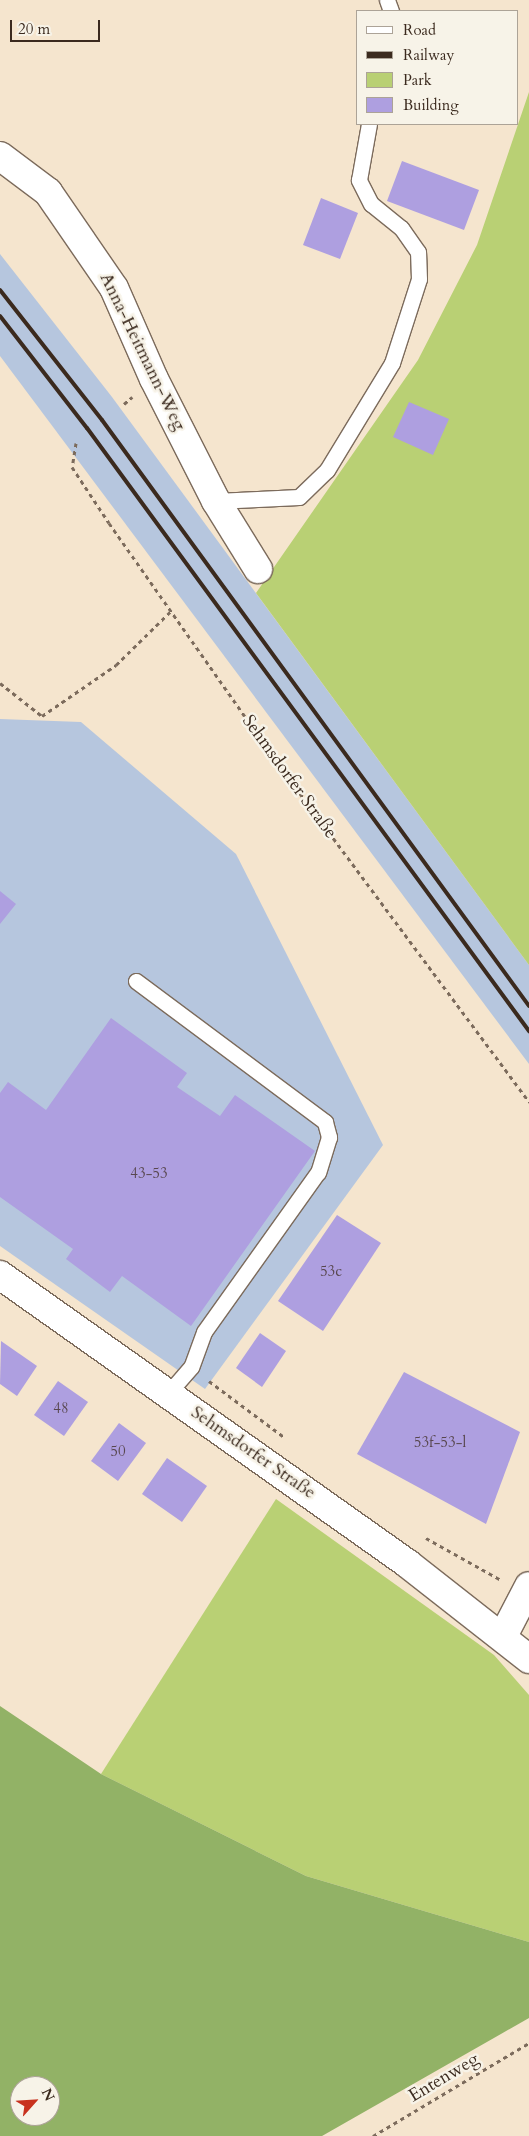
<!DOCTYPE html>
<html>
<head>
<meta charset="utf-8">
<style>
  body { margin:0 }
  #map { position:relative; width:529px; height:2136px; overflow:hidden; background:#f5e5ce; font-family:Cardo,serif }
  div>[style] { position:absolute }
  .industrial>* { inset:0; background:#b6c6de }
  .green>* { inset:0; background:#b9d074 }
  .forest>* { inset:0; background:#92b266 }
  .building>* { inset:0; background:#ae9fe0 }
  .path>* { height:3px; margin-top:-1.5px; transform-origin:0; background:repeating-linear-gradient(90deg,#7c6b5c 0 4px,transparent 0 8px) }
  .roads { filter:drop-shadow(1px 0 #7c6b5c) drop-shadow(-1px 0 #7c6b5c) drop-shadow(0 1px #7c6b5c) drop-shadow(0 -1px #7c6b5c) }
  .service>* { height:15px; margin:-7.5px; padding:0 7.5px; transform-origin:7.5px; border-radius:7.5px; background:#fff }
  .minor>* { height:28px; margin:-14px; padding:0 14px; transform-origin:14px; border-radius:14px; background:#fff }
  .secondary>* { height:28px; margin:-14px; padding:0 14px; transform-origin:14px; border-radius:14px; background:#fff }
  .rail>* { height:4px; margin:-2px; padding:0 2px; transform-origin:2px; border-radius:2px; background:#3b2a1e }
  span { translate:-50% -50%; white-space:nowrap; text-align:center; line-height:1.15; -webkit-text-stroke:5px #f7f3e8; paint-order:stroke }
  .number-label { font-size:15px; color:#58474e }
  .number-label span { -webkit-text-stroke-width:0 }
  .street-label { font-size:18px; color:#3b2a1e }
  .legend { position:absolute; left:356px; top:10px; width:162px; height:115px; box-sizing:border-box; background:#f7f3e8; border:1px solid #aca397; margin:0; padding:6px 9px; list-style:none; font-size:15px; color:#3b2a1e }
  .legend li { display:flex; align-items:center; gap:10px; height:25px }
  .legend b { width:25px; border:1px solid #aca397 }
  .north { position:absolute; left:10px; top:2076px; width:50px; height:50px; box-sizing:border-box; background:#f7f3e8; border:1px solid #aca397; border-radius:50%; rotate:64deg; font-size:14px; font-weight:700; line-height:20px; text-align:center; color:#3b2a1e }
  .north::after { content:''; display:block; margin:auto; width:18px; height:22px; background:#c8321e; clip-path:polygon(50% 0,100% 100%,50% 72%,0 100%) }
  .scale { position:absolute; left:10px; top:20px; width:90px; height:22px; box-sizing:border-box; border:2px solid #3b2a1e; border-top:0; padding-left:6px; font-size:15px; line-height:18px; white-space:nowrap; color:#3b2a1e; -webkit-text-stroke:4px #f7f3e8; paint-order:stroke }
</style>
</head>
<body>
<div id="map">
  <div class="industrial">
    <i style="clip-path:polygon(0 254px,112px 397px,529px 965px,529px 1064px,0 356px)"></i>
    <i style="clip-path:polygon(0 719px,81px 722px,236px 854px,383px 1145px,205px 1389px,0 1246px)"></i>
  </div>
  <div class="green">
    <i style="clip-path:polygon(529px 92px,529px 965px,256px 593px,418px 360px,477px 245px)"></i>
    <i style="clip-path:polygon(276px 1499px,494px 1655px,529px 1695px,529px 1942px,306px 1876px,101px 1774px)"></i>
  </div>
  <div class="forest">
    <i style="clip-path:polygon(evenodd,0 1706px,101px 1774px,306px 1876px,529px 1942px,529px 2018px,322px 2136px,0 2136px,0 1706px,20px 2086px,50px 2086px,50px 2116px,20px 2116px,20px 2086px)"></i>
  </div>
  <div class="building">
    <i style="clip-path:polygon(402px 161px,479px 190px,464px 230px,387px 201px)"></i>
    <i style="clip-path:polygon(321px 198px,358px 213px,340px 259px,303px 245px)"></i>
    <i style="clip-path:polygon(409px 402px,449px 419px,433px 455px,393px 437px)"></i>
    <i style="clip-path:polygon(0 891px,16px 904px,0 924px)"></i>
    <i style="clip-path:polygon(111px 1018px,187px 1073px,177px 1087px,220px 1116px,235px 1095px,315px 1151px,191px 1326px,122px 1276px,110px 1292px,66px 1259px,73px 1249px,0 1197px,0 1093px,8px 1082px,46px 1110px)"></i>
    <i style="clip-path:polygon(337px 1215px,381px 1243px,323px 1331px,278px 1301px)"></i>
    <i style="clip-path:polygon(260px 1333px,286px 1351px,262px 1387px,236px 1368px)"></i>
    <i style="clip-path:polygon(1px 1341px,37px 1366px,17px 1396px,0 1384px)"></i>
    <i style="clip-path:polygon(404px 1372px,520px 1432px,486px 1524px,357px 1454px)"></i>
    <i style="clip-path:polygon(58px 1381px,88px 1402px,64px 1436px,34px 1415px)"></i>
    <i style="clip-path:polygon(119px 1423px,146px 1443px,118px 1481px,91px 1461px)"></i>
    <i style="clip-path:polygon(167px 1458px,207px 1486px,182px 1522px,142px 1494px)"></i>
  </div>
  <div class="path">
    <i style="left:124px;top:404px;width:11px;rotate:-41deg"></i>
    <i style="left:76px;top:443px;width:24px;rotate:99deg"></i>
    <i style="left:72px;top:467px;width:67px;rotate:56.5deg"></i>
    <i style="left:109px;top:523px;width:291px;rotate:54.9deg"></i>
    <i style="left:276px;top:761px;width:425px;rotate:53.4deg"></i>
    <i style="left:0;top:683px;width:53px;rotate:38.2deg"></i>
    <i style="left:42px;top:716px;width:90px;rotate:-34.6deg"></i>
    <i style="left:116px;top:665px;width:76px;rotate:-44.5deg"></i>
    <i style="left:209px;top:1381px;width:94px;rotate:36.7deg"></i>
    <i style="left:426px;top:1538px;width:86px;rotate:29.2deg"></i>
    <i style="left:373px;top:2136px;width:182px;rotate:-30.8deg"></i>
  </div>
  <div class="roads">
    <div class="service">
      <i style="left:387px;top:0;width:12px;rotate:70deg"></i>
      <i style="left:216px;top:501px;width:83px;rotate:-2.8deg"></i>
      <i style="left:299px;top:497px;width:39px;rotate:-44deg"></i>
      <i style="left:327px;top:470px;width:125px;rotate:-58.7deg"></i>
      <i style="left:392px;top:363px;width:88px;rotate:-72.2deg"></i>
      <i style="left:419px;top:279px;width:27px;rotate:-92deg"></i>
      <i style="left:418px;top:252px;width:29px;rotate:-125deg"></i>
      <i style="left:401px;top:228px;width:38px;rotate:-141deg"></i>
      <i style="left:371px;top:204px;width:27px;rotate:-117deg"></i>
      <i style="left:359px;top:180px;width:57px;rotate:-79.9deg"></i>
      <i style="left:136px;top:981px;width:236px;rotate:36.7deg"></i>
      <i style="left:325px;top:1122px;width:16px;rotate:75deg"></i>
      <i style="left:329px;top:1137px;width:37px;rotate:107deg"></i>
      <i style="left:318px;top:1172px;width:196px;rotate:125.5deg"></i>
      <i style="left:204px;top:1332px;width:37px;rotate:110deg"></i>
      <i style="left:191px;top:1367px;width:35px;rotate:131deg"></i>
    </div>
    <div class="minor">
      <i style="left:0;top:156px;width:60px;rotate:36.9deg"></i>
      <i style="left:48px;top:192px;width:116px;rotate:55.5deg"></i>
      <i style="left:114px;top:288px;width:99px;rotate:66.3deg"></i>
      <i style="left:154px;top:379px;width:137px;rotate:63.1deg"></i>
      <i style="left:216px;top:501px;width:80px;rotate:58.3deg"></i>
      <i style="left:503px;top:1636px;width:56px;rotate:-62.5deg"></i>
    </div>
    <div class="secondary">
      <i style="left:0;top:1275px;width:500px;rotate:35.3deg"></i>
      <i style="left:408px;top:1564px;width:154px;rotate:38.1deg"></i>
    </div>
  </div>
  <div class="rail">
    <i style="left:0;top:290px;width:165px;rotate:51.9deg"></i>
    <i style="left:102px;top:420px;width:725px;rotate:53.92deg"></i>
    <i style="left:0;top:316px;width:142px;rotate:52.2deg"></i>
    <i style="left:87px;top:428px;width:748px;rotate:53.76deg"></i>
  </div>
  <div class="number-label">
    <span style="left:149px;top:1174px">43-53</span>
    <span style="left:331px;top:1272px">53c</span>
    <span style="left:61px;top:1409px">48</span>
    <span style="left:440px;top:1443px">53f-53-l</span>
    <span style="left:118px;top:1452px">50</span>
  </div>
  <div class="street-label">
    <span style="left:142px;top:352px;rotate:64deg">Anna-Heitmann-Weg</span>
    <span style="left:289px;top:777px;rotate:54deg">Sehmsdorfer Straße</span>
    <span style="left:253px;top:1453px;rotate:35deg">Sehmsdorfer Straße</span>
    <span style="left:444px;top:2078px;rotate:-31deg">Entenweg</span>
  </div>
  <ul class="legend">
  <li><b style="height:6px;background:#fff"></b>Road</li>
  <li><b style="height:6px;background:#3b2a1e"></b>Railway</li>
  <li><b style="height:14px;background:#b9d074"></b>Park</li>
  <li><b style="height:14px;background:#ae9fe0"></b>Building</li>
  </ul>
  <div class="north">N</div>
  <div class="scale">20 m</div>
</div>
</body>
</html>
